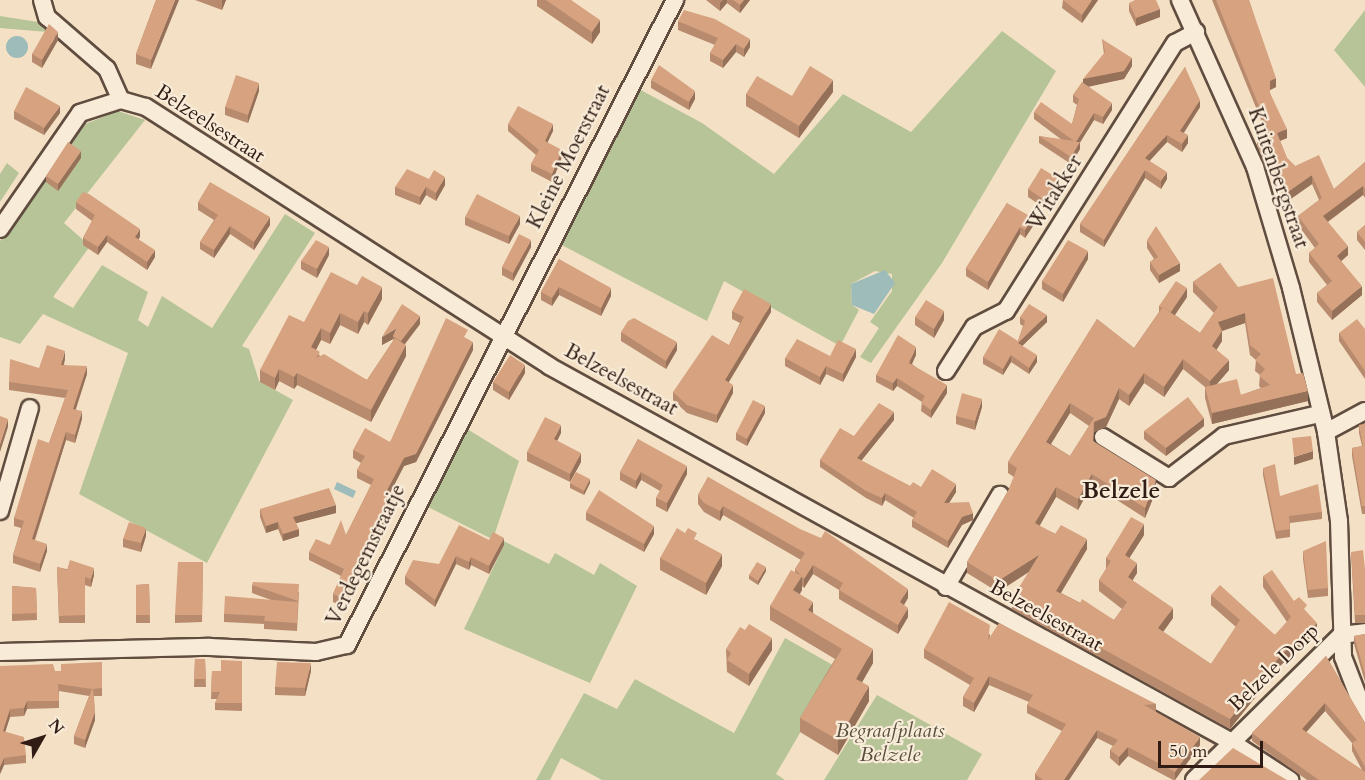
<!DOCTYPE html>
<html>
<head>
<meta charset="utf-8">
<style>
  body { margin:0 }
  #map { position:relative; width:1365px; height:780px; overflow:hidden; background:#f4e1c5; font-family:Cardo,serif }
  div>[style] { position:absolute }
  .green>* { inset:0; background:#b6c498 }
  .water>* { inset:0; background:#9dbcba }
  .round { border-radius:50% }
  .roads { filter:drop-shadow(2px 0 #614d40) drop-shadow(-2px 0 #614d40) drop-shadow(0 2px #614d40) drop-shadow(0 -2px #614d40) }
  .minor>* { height:16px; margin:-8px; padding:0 8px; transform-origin:8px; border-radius:8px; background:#f8ecd9 }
  .wall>* { inset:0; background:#b88b6e }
  .shaded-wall>* { inset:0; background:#96715a }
  .building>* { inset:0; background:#d6a280 }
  span { translate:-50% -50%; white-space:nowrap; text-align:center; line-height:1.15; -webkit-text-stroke:4.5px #f8ecd9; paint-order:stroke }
  .street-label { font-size:21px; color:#301c14 }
  .park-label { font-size:21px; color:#584e3c; font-style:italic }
  .quarter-label { font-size:24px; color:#301c14; font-weight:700 }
  .north { position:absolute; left:12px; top:708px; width:60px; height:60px; -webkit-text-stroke:4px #f8ecd9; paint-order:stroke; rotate:51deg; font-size:16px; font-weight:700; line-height:24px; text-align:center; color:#301c14 }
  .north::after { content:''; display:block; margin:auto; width:21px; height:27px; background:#301c14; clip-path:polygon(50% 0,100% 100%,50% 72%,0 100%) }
  .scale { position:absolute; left:1158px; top:741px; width:105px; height:27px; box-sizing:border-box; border:3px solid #301c14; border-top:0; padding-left:8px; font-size:18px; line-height:21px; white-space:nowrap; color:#301c14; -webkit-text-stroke:4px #f8ecd9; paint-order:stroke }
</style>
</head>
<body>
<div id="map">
  <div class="green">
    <i style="clip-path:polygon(1365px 10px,1365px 87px,1334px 50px)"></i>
    <i style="clip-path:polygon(0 16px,38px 22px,48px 32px,0 28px)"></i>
    <i style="clip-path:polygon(1002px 31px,1056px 71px,942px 263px,871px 363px,860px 357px,879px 328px,870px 322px,892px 291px,892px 274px,875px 271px,851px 284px,852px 305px,859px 310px,840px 346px,724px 281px,707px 321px,556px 242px,637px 88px,702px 123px,774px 174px,843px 94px,911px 132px)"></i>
    <i style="clip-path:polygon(118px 111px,145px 120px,64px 223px,90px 246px,53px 297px,73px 308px,102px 265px,148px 292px,138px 320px,148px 327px,162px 296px,212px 328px,285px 214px,315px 233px,242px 346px,249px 349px,259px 381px,293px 400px,207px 563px,79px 494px,128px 353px,43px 314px,20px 344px,0 337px,0 241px,80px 126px)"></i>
    <i style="clip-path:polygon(7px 163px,19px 173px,0 202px,0 174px)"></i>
    <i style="clip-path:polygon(464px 427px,519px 461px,494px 536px,549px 564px,555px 553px,594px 575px,600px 563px,637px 586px,590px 683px,464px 629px,504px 545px,424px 505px)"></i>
    <i style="clip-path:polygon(785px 638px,838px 668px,776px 774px,785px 780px,602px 780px,561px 758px,550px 780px,536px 780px,584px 693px,617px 709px,635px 679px,734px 733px)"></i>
    <i style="clip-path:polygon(877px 695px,982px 754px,967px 780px,824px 780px)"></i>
  </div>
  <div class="water">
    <i class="round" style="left:6px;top:36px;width:22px;height:22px"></i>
    <i style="clip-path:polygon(885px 270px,895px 283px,874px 314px,852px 305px,851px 284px)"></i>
    <i style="clip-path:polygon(337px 482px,356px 491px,353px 498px,334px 489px)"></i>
  </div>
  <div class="roads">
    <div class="minor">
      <i style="left:42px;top:0;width:18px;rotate:74deg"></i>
      <i style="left:47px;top:17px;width:79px;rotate:40.9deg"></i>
      <i style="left:107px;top:69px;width:34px;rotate:66deg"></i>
      <i style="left:1180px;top:0;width:183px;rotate:65.8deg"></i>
      <i style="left:1255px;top:167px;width:126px;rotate:73.4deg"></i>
      <i style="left:1291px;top:288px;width:148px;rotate:76.3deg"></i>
      <i style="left:1326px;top:432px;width:90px;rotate:81.7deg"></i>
      <i style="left:1339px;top:521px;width:136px;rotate:88.3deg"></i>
      <i style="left:1343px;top:657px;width:61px;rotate:68.9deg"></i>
      <i style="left:0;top:229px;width:141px;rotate:-55.4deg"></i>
      <i style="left:80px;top:113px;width:43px;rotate:-17.6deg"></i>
      <i style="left:121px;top:100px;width:26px;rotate:16deg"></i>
      <i style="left:146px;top:107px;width:479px;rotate:32.7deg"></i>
      <i style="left:549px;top:366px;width:777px;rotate:28.84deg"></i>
      <i style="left:1230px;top:741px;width:72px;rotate:33deg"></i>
      <i style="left:946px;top:371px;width:52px;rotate:-57.5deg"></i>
      <i style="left:974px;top:327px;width:36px;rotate:-27deg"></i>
      <i style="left:1006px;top:311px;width:317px;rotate:-57.8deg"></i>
      <i style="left:1175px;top:43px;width:24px;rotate:-28deg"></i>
      <i style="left:1326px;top:432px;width:44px;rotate:-28.3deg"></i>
      <i style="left:1103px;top:437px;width:78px;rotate:31.8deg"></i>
      <i style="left:1169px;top:478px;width:69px;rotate:-37.4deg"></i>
      <i style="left:1224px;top:436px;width:98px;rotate:-13deg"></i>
      <i style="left:0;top:511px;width:107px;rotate:-73.8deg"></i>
      <i style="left:946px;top:587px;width:107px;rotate:-59.6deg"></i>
      <i style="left:1341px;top:635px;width:24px;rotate:-7deg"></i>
      <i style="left:0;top:652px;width:210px;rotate:-1.4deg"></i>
      <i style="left:210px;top:647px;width:106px;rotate:2.7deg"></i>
      <i style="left:316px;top:652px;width:32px;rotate:-13deg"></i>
      <i style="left:347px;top:645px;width:724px;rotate:-63.05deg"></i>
      <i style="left:1194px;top:780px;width:206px;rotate:-44.6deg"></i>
    </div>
  </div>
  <div class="wall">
    <i style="clip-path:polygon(156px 0,151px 69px,136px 64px,136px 54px)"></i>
    <i style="clip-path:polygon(195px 0,226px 0,222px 10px)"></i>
    <i style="clip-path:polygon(537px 0,571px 0,600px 32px,592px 44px,537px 6px)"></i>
    <i style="clip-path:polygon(706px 0,750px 0,740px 13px,727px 3px,720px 11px)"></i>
    <i style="clip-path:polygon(1063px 0,1098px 0,1082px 23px,1062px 8px)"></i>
    <i style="clip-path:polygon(1212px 0,1249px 0,1276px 87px,1270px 90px,1270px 93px,1287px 138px,1280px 141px,1287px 158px,1295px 166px,1334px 189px,1365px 162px,1365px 198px,1363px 195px,1328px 222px,1348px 255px,1341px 261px,1362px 295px,1332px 320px,1317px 302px,1317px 293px,1327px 285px,1309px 262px,1309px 253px,1315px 248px,1298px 225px,1298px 216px,1319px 200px,1312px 184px,1285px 203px,1272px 163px,1266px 165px,1257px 145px,1257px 136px,1266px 132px)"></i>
    <i style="clip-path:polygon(1129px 3px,1160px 17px,1136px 26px,1129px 11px)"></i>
    <i style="clip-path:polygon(678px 21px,750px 47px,744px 57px,736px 52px,723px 68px,710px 61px,710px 53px,715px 45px,678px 30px)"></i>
    <i style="clip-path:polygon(1102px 39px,1132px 66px,1124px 79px,1088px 86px,1112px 110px,1103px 124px,1094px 120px,1080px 142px,1080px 149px,1071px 164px,1039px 143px,1039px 136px,1062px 140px,1034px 119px,1034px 112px,1072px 124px,1077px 105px,1073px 102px,1073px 95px,1104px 54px)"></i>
    <i style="clip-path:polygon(58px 40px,42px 68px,32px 62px,32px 54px)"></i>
    <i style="clip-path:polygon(1185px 67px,1200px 107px,1184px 133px,1188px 143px,1182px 152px,1167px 142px,1149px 161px,1167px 179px,1161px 189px,1145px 178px,1104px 247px,1080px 232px,1080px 224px)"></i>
    <i style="clip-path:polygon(651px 80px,695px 99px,689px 110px,651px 88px)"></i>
    <i style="clip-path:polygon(259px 91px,248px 123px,225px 115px,225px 107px)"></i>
    <i style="clip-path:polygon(833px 92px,799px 138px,746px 106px,746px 94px,792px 96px)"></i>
    <i style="clip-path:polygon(14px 111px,60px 113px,44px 135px,14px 119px)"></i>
    <i style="clip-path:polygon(508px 124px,553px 131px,547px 142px,562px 157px,552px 182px,531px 171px,531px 164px,536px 155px,508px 131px)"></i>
    <i style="clip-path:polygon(81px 158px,58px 191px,46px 182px,46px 176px)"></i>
    <i style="clip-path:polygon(429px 179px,445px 185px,436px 201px,426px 195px,420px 205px,395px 195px,395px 187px)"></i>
    <i style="clip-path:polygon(1059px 187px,1043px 207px,1028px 197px,1028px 189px)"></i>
    <i style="clip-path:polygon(76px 202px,140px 237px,138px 239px,155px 257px,147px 270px,107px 242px,98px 255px,83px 245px,83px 238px,92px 221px,76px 209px)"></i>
    <i style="clip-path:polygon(198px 202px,270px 225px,254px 250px,230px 234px,214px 258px,200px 249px,200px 242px,214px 220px,198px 210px)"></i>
    <i style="clip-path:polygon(1007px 203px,1033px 226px,1025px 238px,1020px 234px,988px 290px,966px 276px,966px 268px)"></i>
    <i style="clip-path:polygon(465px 217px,520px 224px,509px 244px,465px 225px)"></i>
    <i style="clip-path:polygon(1365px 225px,1365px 250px,1357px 240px,1357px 232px)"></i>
    <i style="clip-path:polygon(1147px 240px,1180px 271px,1159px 283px,1150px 270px,1150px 262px,1154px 259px,1147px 248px)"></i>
    <i style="clip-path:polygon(531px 247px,513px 281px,502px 275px,502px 267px)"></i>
    <i style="clip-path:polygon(329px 255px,317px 278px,301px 269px,301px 261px)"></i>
    <i style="clip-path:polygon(559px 259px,611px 296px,601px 316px,559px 295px,552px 306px,541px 300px,541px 292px)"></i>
    <i style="clip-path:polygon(1088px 259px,1063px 302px,1042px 289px,1042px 281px)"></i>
    <i style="clip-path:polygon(evenodd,1220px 263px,1296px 374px,1308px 401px,1212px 424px,1205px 398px,1205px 387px,1183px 369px,1164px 397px,1144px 383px,1129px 406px,1119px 399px,1106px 427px,1094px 432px,1093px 441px,1156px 491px,1145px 518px,1092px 484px,1078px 510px,1056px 497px,1039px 526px,1087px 549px,1061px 593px,1114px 620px,1122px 609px,1099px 591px,1099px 580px,1106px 569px,1106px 558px,1144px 535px,1129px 558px,1137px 573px,1132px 580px,1173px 618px,1163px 632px,1211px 664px,1236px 627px,1211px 605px,1211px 595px,1275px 635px,1287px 622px,1263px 587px,1263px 576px,1307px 613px,1317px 633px,1281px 665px,1230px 729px,1012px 609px,1012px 599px,1029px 572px,998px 592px,967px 573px,967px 562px,1009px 489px,1014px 477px,1008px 473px,1008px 462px,1097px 319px,1134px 348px,1159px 312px,1159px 306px,1187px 297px,1175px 315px,1200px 333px,1214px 313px,1193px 292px,1193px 282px,1220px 263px,1245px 323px,1250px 355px,1256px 360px,1255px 371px,1260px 375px,1259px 386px,1261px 388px,1241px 395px,1217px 384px,1229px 370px,1216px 350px,1222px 341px,1222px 331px,1245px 323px,1220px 263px,1070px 413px,1089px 426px,1070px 456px,1051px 444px,1070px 413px)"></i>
    <i style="clip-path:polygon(382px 299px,368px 325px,364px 322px,358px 334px,340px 325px,330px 344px,321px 340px,316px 350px,320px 356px,367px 380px,393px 341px,393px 339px,382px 345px,382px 337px,420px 324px,405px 344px,406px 356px,371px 422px,297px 385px,294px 389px,279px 381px,275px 390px,260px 382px,260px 370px,304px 322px)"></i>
    <i style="clip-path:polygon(732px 311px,771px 312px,729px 382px,733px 393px,717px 423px,687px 413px,673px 400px,673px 392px,729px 345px,740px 323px,732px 319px)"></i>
    <i style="clip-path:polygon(915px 317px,944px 320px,934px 338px,915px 325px)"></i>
    <i style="clip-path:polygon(1020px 317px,1047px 322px,1022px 346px,1037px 362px,1029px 374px,1011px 362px,1003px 375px,983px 364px,983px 357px,1018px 341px,1023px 326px,1020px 324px)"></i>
    <i style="clip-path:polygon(1365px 329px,1365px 379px,1339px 341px,1339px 333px)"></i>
    <i style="clip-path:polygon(621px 332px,677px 350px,666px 369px,621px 341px)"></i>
    <i style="clip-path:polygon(468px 339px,473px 350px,416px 462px,404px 466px,387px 498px,394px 509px,362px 567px,363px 575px,347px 608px,333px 602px,333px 594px,341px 576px,309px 560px,309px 552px,330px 545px,346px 535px,371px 485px,357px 478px,357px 470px,361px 463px,353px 458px,353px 450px,390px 442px)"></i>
    <i style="clip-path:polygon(916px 355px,912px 364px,947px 393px,931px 418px,921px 411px,922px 402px,897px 386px,893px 391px,876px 382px,876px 375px)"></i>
    <i style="clip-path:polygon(830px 356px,856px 357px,843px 382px,826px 374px,820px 385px,785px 366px,785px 358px)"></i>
    <i style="clip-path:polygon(65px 359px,64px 365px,87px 374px,76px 409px,82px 419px,75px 443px,66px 440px,35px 540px,47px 551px,40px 572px,13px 563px,13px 555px,21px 528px,14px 526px,14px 518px,49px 443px,65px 398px,9px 390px,9px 382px,39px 368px)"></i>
    <i style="clip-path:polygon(525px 373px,509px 400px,493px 390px,493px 382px)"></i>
    <i style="clip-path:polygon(982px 407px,975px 430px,956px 424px,956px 416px)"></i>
    <i style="clip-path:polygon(765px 413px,747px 446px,736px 440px,736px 433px)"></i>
    <i style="clip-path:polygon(894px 420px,861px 461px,910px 486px,956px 492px,949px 503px,973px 520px,962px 525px,948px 548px,912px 527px,912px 520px,914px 518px,885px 500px,882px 506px,866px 498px,820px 467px,820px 460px,854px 436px)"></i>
    <i style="clip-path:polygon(1365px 424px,1365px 514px,1362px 514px,1352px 456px,1352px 448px,1362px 446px,1359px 433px,1359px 425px)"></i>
    <i style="clip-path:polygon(1204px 426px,1166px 456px,1144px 439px,1144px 431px)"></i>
    <i style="clip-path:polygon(561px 433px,557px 441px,581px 462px,570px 482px,527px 461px,527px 452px)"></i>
    <i style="clip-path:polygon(638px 439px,687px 474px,667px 512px,656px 506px,656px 498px,660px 491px,641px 480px,636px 489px,620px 480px,620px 472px)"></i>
    <i style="clip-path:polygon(1263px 468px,1280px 496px,1322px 512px,1322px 519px,1290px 523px,1290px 537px,1276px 539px,1263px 475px)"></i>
    <i style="clip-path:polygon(708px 477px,908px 598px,904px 605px,908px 617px,898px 634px,839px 599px,839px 590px,813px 574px,804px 588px,802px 586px,802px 590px,800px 594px,813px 613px,873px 663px,862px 682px,869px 701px,838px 755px,800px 732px,800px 718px,835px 659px,770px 620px,770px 606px,795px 572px,795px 569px,801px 560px,723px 515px,720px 521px,704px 512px,698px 504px,698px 495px)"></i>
    <i style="clip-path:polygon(570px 483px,590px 483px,584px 495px,570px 488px)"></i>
    <i style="clip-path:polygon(260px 509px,336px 513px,296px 523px,299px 536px,283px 541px,278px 529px,266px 533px,260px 517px)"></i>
    <i style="clip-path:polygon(586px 512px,654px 534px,644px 552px,586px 520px)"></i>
    <i style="clip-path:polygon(146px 536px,141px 552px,123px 547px,123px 539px)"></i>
    <i style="clip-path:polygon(489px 540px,504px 545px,489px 574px,471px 565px,469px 570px,456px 564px,435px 607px,405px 584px,405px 576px,439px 564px)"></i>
    <i style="clip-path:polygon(697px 540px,722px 566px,706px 595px,660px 570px,660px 558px)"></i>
    <i style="clip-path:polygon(1303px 551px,1328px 588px,1328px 596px,1308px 598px,1303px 559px)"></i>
    <i style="clip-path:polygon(1351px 552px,1365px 569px,1365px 623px,1355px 623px)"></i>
    <i style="clip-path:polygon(203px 562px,202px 622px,175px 623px,175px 615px)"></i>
    <i style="clip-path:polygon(57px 567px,94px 575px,91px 587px,85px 585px,85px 623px,59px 623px)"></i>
    <i style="clip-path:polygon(766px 571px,758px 585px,749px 579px,749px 575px)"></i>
    <i style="clip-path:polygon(149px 584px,150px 623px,136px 623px,136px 585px)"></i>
    <i style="clip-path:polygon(252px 585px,299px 592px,297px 631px,264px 629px,264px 624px,224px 622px,224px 614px,271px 600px,252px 593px)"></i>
    <i style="clip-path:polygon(12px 586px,36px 588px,37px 620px,12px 621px)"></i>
    <i style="clip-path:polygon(990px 634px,990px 638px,1156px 704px,1156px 712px,1200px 745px,1175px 780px,1173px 780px,1128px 756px,1119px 766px,1110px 758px,1110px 750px,1113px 746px,1097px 738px,1069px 780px,1035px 780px,1035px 774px,1062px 731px,1027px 713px,1027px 705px,1029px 702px,989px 685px,974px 712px,963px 706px,963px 697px,970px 685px,924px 658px,924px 649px)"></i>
    <i style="clip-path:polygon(1365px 634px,1365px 682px,1354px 644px,1354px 636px)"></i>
    <i style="clip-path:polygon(726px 649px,772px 650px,749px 686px,727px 672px)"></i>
    <i style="clip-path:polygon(evenodd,1326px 656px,1365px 723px,1365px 780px,1307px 780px,1252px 741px,1252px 733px,1326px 656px,1325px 711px,1352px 743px,1352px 751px,1362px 770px,1306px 732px,1325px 711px)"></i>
    <i style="clip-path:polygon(195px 659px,205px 659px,206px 687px,194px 687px)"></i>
    <i style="clip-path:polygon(242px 661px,242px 711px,215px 710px,215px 703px,217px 699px,211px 699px,212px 671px,221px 671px)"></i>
    <i style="clip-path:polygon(0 666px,55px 671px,102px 688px,102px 696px,94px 696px,95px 720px,85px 748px,74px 744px,74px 736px,89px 696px,59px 691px,59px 708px,27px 709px,24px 716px,10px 717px,5px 732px,26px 755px,26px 763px,4px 765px,0 774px)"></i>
    <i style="clip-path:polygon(311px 671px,305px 696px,275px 695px,275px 687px)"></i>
  </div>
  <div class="shaded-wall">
    <i style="clip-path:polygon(175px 0,179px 0,151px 69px,151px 60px)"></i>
    <i style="clip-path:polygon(222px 0,226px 0,222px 10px)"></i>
    <i style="clip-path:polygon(723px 0,727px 0,727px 3px,720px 11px,720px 3px)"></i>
    <i style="clip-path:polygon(744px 0,750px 0,740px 13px,740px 5px)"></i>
    <i style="clip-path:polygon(1092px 0,1098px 0,1082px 23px,1082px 15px)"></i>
    <i style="clip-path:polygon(1160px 9px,1160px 17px,1136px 26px,1136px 18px)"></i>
    <i style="clip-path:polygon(600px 20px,600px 32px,592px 44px,592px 32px)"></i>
    <i style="clip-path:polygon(58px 32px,58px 40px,42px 68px,42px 60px)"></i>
    <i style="clip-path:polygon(750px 39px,750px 47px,744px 57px,744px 49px)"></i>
    <i style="clip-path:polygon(736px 44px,736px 52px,723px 68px,723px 60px)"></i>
    <i style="clip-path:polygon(1132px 58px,1132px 66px,1124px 79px,1083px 88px,1083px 79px)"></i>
    <i style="clip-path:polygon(1276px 78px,1276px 87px,1270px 90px,1270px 81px)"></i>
    <i style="clip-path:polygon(833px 80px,833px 92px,799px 138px,799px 126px)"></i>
    <i style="clip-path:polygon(259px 83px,259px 91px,248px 123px,248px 115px)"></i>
    <i style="clip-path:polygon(695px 91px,695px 99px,689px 110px,689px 102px)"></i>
    <i style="clip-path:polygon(1200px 100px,1200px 107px,1180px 138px,1180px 131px)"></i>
    <i style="clip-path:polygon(1112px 103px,1112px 110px,1103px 124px,1103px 117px)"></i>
    <i style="clip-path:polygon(60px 106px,60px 113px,44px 135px,44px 128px)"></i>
    <i style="clip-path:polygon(1094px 113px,1094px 120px,1076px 149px,1076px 142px)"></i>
    <i style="clip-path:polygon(553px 124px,553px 131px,545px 148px,545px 141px)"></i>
    <i style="clip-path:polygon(1287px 129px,1287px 138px,1277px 142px,1277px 133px)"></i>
    <i style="clip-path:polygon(1167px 135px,1167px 142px,1145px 166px,1145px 158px)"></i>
    <i style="clip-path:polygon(1188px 135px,1188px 143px,1182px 152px,1182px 144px)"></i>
    <i style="clip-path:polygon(1080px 142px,1080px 149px,1071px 164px,1071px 157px)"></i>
    <i style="clip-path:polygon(562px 150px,562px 157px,552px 182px,552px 174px)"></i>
    <i style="clip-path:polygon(81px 151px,81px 158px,58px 191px,58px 184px)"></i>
    <i style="clip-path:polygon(1272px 154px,1272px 163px,1266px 165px,1266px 156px)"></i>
    <i style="clip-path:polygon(1145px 170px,1145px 178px,1104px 247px,1104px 240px)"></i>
    <i style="clip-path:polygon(1167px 172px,1167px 179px,1161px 189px,1161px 181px)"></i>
    <i style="clip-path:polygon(1312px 175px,1312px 184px,1285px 203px,1285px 194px)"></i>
    <i style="clip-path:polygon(445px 177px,445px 185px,436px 201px,436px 193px)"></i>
    <i style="clip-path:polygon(1059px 179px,1059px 187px,1043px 207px,1043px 199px)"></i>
    <i style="clip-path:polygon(1363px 186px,1363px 195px,1323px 225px,1323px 216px)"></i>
    <i style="clip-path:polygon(426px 187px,426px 195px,420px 205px,420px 197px)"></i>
    <i style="clip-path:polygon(520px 216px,520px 224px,509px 244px,509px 236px)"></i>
    <i style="clip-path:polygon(270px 217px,270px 225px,254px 250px,254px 242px)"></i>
    <i style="clip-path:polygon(1033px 218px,1033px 226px,1025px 238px,1025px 230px)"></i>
    <i style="clip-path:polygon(230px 226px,230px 234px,214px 258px,214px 250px)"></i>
    <i style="clip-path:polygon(1020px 227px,1020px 234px,988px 290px,988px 282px)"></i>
    <i style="clip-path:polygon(140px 229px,140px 237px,135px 245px,135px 237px)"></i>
    <i style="clip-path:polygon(107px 235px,107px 242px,98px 255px,98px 247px)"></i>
    <i style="clip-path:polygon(531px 240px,531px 247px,513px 281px,513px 273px)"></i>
    <i style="clip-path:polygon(1348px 246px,1348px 255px,1337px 265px,1337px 256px)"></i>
    <i style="clip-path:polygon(329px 247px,329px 255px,317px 278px,317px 269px)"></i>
    <i style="clip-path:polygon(155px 250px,155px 257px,147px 270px,147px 262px)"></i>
    <i style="clip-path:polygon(1088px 251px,1088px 259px,1063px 302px,1063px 294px)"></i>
    <i style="clip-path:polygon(1180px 263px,1180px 271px,1159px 283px,1159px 275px)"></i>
    <i style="clip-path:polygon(1362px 286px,1362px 295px,1332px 320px,1332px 311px)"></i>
    <i style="clip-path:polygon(382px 287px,382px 299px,368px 325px,368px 313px)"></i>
    <i style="clip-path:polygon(559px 287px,559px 295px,552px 306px,552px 298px)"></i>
    <i style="clip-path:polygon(611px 288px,611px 296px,601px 316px,601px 308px)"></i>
    <i style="clip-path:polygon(1187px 288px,1187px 297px,1170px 322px,1170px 313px)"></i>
    <i style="clip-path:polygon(771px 304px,771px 312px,725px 388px,725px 380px)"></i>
    <i style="clip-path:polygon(364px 311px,364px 322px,358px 334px,358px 322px)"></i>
    <i style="clip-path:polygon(944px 311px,944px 320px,934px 338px,934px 329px)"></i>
    <i style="clip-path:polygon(340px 313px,340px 325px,330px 344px,330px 333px)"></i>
    <i style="clip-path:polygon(1245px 313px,1245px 323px,1222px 331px,1222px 341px,1212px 357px,1212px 346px,1218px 322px)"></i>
    <i style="clip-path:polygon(1047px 315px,1047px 322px,1018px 350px,1018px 343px)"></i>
    <i style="clip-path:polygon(420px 316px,420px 324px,401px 349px,401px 341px)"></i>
    <i style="clip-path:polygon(321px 328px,321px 340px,311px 359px,311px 347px)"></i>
    <i style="clip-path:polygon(397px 328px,393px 336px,393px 339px,382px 345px,382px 337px)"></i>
    <i style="clip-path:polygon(473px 342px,473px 350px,416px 462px,404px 466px,384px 505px,384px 496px,404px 458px)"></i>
    <i style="clip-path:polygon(677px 342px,677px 350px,666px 369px,666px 361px)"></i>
    <i style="clip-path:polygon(406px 345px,406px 356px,371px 422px,371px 410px)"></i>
    <i style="clip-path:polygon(916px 347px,916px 355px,909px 370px,909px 363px)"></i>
    <i style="clip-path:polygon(856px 349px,856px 357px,843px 382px,843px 374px)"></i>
    <i style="clip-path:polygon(65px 351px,65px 359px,61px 373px,61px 365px)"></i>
    <i style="clip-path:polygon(1011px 355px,1011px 362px,1003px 375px,1003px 369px)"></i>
    <i style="clip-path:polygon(1037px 355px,1037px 362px,1029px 374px,1029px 368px)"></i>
    <i style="clip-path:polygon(1183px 359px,1183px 369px,1164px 397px,1164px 387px)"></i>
    <i style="clip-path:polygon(1229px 360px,1229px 370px,1210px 392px,1210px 381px)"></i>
    <i style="clip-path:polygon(525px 365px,525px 373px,509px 400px,509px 392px)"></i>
    <i style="clip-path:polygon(87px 366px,87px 374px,73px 417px,73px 409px)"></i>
    <i style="clip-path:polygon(826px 366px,826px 374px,820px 385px,820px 377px)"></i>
    <i style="clip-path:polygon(279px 369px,279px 381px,275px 390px,275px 378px)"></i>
    <i style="clip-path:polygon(297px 373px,297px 385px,294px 389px,294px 377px)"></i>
    <i style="clip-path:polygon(1144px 373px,1144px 383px,1129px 406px,1129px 395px)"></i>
    <i style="clip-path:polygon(897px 378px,897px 386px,893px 391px,893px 383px)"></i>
    <i style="clip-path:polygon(733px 385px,733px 393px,717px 423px,717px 415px)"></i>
    <i style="clip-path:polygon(947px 385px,947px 393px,931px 418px,931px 410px)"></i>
    <i style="clip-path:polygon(1119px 388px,1119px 399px,1106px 427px,1094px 432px,1093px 451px,1094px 422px)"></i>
    <i style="clip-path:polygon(1308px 391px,1308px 401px,1212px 424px,1212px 413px)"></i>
    <i style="clip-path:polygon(982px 399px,982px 407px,975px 430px,975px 421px)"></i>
    <i style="clip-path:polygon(1070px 403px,1070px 413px,1046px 452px,1046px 442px)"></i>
    <i style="clip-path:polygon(765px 406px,765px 413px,747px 446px,747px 439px)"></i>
    <i style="clip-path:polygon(82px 411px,82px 419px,75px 443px,75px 435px)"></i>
    <i style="clip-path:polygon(894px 412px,894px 420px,857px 466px,857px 458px)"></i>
    <i style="clip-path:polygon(1204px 418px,1204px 426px,1166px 456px,1166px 448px)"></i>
    <i style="clip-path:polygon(8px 419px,8px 427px,0 452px,0 444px)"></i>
    <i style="clip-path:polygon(561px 425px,561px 433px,554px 447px,554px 439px)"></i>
    <i style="clip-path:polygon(66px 432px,66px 440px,32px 547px,32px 539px)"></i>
    <i style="clip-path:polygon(1313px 451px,1313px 459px,1294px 465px,1294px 457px)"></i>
    <i style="clip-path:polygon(581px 453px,581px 462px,570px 482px,570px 474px)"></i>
    <i style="clip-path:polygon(687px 466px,687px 474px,667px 512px,667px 503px)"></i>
    <i style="clip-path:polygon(641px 472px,641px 480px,636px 489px,636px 481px)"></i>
    <i style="clip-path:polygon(1092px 474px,1092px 484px,1078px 510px,1078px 499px)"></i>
    <i style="clip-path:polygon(590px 479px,590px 483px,584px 495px,584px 491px)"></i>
    <i style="clip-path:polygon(1156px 480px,1156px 491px,1145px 518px,1145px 508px)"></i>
    <i style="clip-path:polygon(956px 484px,956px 492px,944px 511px,944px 503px)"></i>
    <i style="clip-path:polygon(1056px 487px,1056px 497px,1035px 534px,1035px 523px)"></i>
    <i style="clip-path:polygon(885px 493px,885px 500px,882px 506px,882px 498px)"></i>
    <i style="clip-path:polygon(394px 501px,394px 509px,358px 574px,358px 566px)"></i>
    <i style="clip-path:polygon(336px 505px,336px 513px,293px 524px,293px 517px)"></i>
    <i style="clip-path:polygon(723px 506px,723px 515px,720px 521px,720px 511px)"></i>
    <i style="clip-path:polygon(973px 513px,973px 520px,962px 525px,948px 548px,948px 541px,962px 517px)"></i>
    <i style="clip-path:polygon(278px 522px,278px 529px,266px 533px,266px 526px)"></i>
    <i style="clip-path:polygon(1144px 524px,1144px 535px,1125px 565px,1125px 555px)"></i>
    <i style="clip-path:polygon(654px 526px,654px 534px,644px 552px,644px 544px)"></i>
    <i style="clip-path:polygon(146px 528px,146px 536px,141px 552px,141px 543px)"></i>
    <i style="clip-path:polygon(299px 529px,299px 536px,283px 541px,283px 534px)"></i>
    <i style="clip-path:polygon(504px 538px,504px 545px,489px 574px,489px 566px)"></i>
    <i style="clip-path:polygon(1087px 539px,1087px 549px,1056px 601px,1056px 591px)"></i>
    <i style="clip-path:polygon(47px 544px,47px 551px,40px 572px,40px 564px)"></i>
    <i style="clip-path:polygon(722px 554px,722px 566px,706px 595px,706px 583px)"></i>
    <i style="clip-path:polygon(1039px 555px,1039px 565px,998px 592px,998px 581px)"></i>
    <i style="clip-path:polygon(456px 556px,456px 564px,435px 607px,435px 600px)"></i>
    <i style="clip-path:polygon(471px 557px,471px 565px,469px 570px,469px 562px)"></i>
    <i style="clip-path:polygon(1137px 563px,1137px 573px,1128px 588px,1128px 577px)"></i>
    <i style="clip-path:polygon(813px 565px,813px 574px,804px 588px,804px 579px)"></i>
    <i style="clip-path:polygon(363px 567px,363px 575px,347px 608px,347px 600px)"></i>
    <i style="clip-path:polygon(766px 567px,766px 571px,758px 585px,758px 581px)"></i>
    <i style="clip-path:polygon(94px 568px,94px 575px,91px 587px,91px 579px)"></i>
    <i style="clip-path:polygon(802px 576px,802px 590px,793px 604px,793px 590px)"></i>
    <i style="clip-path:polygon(908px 589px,908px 598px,900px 611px,900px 602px)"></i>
    <i style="clip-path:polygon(813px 602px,813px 616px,808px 610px)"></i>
    <i style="clip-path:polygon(908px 608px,908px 617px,898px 634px,898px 625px)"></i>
    <i style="clip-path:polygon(1173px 608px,1173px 618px,1158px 639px,1158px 628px)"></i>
    <i style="clip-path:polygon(1317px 623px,1317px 633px,1281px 665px,1230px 729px,1230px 719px,1281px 655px)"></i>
    <i style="clip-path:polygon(772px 638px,772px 650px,749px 686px,749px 674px)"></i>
    <i style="clip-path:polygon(873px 649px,873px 663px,856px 693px,856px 679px)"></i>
    <i style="clip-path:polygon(311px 663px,311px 671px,305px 696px,305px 688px)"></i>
    <i style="clip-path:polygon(989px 676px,989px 685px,974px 712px,974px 703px)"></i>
    <i style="clip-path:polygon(869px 686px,869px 701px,838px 755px,838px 740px)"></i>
    <i style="clip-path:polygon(27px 701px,27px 709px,24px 716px,24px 708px)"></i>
    <i style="clip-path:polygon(1325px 703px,1325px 711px,1302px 737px,1302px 729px)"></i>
    <i style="clip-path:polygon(10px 709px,10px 717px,3px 739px,3px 731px)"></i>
    <i style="clip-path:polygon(95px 712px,95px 720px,85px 748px,85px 740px)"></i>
    <i style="clip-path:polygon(1097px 730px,1097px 738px,1069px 780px,1064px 780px)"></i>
    <i style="clip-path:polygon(1200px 737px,1200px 745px,1175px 780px,1175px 772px)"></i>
    <i style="clip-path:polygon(1128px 747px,1128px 756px,1119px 766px,1119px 757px)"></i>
    <i style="clip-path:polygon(4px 758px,4px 765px,0 774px,0 767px)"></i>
  </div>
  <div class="building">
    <i style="clip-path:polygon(156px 0,175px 0,151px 60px,136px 54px)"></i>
    <i style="clip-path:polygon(546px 0,571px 0,600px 20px,592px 32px)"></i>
    <i style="clip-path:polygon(733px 0,744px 0,740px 5px)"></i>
    <i style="clip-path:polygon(1063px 0,1092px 0,1082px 15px)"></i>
    <i style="clip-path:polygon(1135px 0,1156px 0,1160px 9px,1136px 18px,1129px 3px)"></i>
    <i style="clip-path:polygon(1216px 0,1249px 0,1276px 78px,1270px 81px,1270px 93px,1287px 129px,1277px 133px,1287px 158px,1295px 166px,1319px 155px,1334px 189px,1365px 162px,1365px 189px,1363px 186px,1323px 216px,1348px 246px,1337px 256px,1362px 286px,1332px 311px,1317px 293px,1332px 281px,1309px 253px,1319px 244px,1298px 216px,1322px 198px,1312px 175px,1285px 194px,1272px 154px,1266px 156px,1257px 136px,1269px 131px)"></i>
    <i style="clip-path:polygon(684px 10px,715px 19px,750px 39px,744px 49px,736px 44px,723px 60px,710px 53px,718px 38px,678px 21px)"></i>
    <i style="clip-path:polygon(49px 24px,58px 32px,42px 60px,32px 54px)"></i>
    <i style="clip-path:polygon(1102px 39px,1132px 58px,1124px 71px,1083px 79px,1105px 52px)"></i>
    <i style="clip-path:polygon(659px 65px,695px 91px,689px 102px,651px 80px)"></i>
    <i style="clip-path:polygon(810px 66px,833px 80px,799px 126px,746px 94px,757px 76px,792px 96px)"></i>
    <i style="clip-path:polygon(1185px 67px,1200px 100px,1180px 131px,1188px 135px,1182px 144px,1167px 135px,1145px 158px,1167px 172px,1161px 181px,1145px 170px,1104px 240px,1080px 224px)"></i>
    <i style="clip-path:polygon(236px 75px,259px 83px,248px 115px,225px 107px)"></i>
    <i style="clip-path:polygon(1082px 82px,1112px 103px,1103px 117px,1094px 113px,1076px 142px,1080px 142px,1071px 157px,1039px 136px,1074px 141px,1034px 112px,1041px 102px,1072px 124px,1079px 99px,1073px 95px)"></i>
    <i style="clip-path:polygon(26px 87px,60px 106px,44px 128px,14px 111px)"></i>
    <i style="clip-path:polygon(518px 106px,553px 124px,545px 141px,562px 150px,552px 174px,531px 164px,539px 150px,508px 124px)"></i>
    <i style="clip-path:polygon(68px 142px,81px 151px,58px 184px,46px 176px)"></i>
    <i style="clip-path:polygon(1041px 168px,1059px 179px,1043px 199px,1028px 189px)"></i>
    <i style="clip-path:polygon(407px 169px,429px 179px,434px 170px,445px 177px,436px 193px,426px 187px,420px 197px,395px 187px)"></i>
    <i style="clip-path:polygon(210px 182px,270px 217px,254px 242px,230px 226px,214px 250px,200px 242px,218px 215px,198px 202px)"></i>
    <i style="clip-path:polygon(83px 192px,89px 194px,140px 229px,135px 237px,155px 250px,147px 262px,107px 235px,98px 247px,83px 238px,95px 215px,76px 202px)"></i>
    <i style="clip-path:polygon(477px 194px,520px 216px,509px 236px,465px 217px)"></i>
    <i style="clip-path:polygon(1007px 203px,1033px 218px,1025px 230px,1020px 227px,988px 282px,966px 268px)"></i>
    <i style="clip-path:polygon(1365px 225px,1365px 242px,1357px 232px)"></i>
    <i style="clip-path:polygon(1156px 226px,1180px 263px,1159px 275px,1150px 262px,1158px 257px,1147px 240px)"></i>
    <i style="clip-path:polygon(519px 234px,531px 240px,513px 273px,502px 267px)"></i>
    <i style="clip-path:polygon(316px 240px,329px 247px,317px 269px,301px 261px)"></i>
    <i style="clip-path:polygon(1068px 240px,1088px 251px,1063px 294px,1042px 281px)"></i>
    <i style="clip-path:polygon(559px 259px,611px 288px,601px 308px,559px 287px,552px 298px,541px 292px)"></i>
    <i style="clip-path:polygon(evenodd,1220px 263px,1238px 287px,1273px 278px,1296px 374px,1303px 373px,1308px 391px,1212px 413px,1205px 387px,1237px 379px,1241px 395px,1270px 385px,1259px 376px,1265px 369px,1255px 360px,1261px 354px,1250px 345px,1245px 313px,1218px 322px,1222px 331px,1212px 346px,1229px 360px,1210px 381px,1183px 359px,1164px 387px,1144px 373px,1129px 395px,1119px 388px,1106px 417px,1094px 422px,1093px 441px,1156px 480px,1145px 508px,1092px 474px,1078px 499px,1056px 487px,1035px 523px,1055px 534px,1061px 525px,1087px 539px,1056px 591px,1080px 603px,1082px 599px,1114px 620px,1127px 602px,1099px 580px,1111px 561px,1106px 558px,1131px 517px,1144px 524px,1125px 555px,1137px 563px,1128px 577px,1173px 608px,1158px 628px,1211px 664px,1240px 620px,1211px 595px,1220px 585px,1275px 635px,1291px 617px,1263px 576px,1272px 570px,1294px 601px,1299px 597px,1307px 605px,1304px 609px,1317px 623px,1281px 655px,1230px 719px,1012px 599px,1039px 555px,998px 581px,967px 562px,1009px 489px,1017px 468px,1008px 462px,1097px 319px,1134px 348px,1163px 307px,1200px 333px,1218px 307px,1193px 282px,1220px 263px,1070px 403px,1094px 418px,1070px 456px,1046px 442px,1070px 403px)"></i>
    <i style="clip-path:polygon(331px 272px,357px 285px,362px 276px,382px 287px,368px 313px,364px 311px,358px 322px,340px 313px,330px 333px,321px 328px,311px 347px,320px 352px,316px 358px,324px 354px,367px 380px,395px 338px,406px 345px,371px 410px,297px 373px,294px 377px,279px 369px,275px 378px,260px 370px,289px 315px,304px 322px)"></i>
    <i style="clip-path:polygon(1176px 281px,1187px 288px,1171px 312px,1163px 307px,1162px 308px,1159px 306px)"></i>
    <i style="clip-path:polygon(744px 289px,771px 304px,725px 380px,733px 385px,717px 415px,687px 405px,673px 392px,712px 335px,729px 345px,744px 317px,732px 311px)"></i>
    <i style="clip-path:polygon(926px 300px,944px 311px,934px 329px,915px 317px)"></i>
    <i style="clip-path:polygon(402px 304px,420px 316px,401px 341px,393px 336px,397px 328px,382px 337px)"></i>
    <i style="clip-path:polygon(1029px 304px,1047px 315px,1018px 343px,1037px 355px,1029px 368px,1011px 355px,1003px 369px,983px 357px,999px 329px,1018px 341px,1025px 321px,1020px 317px)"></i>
    <i style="clip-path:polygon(446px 318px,468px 330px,464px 337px,473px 342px,416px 454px,404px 458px,384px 496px,394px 501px,358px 566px,363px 567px,347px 600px,333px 594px,344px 569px,309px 552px,316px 539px,330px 545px,341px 520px,346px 535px,374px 479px,357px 470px,365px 456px,353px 450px,365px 428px,390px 442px)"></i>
    <i style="clip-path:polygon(634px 318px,677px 342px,666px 361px,621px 332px,628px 321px)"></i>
    <i style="clip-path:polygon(1357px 319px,1365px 329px,1365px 371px,1339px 333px)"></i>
    <i style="clip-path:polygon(898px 335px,916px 347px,909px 363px,947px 385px,931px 410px,921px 403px,925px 396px,897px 378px,893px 383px,876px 375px)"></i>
    <i style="clip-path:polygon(797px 339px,830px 356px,838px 340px,856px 349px,843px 374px,826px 366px,820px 377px,785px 358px)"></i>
    <i style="clip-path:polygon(47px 345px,65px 351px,61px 365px,87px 366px,73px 409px,82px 411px,75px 435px,66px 432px,32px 539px,47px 544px,40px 564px,13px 555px,24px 521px,14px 518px,38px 439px,49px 443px,68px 390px,9px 382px,10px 359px,39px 368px)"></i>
    <i style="clip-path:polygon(510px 355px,525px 365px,509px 392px,493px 382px)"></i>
    <i style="clip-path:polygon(962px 393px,982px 399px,975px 421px,956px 416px)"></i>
    <i style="clip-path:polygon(1188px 397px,1204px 418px,1166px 448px,1144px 431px)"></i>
    <i style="clip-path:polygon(753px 400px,765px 406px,747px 439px,736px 433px)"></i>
    <i style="clip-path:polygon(879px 403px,894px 412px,857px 458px,910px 486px,913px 482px,921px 487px,932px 469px,956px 484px,944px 503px,969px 502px,973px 513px,962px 517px,948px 541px,912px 520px,917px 512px,885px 493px,882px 498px,866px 491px,820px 460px,840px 428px,854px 436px)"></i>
    <i style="clip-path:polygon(0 416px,8px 419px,0 444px)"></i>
    <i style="clip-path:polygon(545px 417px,561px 425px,554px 439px,581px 453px,570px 474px,527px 452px)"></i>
    <i style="clip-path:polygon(1365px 424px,1365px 506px,1362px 506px,1352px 448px,1363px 446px,1359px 425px)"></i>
    <i style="clip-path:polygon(1311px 436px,1313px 451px,1294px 457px,1292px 438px)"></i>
    <i style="clip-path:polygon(638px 439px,687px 466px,667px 503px,656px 498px,663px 485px,641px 472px,636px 481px,620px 472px)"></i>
    <i style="clip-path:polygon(1275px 464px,1280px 496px,1318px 484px,1322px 512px,1289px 516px,1290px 529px,1276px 531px,1263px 468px)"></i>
    <i style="clip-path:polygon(576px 472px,590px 479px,584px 491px,570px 483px)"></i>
    <i style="clip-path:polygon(708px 477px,800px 529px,821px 538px,825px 531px,908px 589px,900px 602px,908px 608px,898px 625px,839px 590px,843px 583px,813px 565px,804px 579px,795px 569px,805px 553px,723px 506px,720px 511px,704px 503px,698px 495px)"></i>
    <i style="clip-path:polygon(329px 488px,336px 505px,293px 517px,299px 529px,283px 534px,278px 522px,266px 526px,260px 509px)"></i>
    <i style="clip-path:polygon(599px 490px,654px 526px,644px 544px,586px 512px)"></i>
    <i style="clip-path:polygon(129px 522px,146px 528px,141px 543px,123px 539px)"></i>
    <i style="clip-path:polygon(459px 525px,489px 540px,493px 532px,504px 538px,489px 566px,471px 557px,469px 562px,456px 556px,435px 600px,405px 576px,413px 560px,439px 564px)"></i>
    <i style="clip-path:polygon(677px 528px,685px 533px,688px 528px,697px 533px,694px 539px,722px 554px,706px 583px,660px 558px)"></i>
    <i style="clip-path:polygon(1326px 541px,1328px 588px,1308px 590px,1303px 551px)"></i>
    <i style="clip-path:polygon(1363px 550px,1365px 569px,1365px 615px,1355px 615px,1351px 552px)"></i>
    <i style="clip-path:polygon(70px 560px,94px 568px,91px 579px,85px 577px,85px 615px,59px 616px,57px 567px,67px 570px)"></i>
    <i style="clip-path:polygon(178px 562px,203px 562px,202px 615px,175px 615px)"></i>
    <i style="clip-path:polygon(757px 562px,766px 567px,758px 581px,749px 575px)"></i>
    <i style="clip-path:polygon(791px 570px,802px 576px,793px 590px,813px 602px,808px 610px,873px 649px,856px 679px,869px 686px,838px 740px,800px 718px,842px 649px,770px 606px)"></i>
    <i style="clip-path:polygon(253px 582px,299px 584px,298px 601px,252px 585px)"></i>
    <i style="clip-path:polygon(149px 584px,150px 615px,136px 615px,136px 585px)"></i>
    <i style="clip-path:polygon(12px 586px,36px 588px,37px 613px,12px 614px)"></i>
    <i style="clip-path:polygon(225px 596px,298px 602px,297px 623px,264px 621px,265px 616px,224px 614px)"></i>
    <i style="clip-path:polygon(949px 602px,990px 625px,988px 640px,999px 623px,1156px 704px,1144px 705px,1200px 737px,1175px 772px,1128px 747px,1119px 757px,1110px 750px,1118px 740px,1097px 730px,1064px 780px,1043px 780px,1035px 774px,1066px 724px,1027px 705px,1033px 695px,989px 676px,974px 703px,963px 697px,974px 678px,924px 649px)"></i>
    <i style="clip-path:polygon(749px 624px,772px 638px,749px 674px,727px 660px,731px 653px,726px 649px,740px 627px,745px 630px)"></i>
    <i style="clip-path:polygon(1365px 634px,1365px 674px,1354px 636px)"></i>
    <i style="clip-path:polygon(1326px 656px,1365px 723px,1365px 767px,1352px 743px,1357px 740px,1325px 703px,1302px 729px,1365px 772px,1365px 780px,1319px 780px,1252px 733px)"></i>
    <i style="clip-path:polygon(195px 659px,205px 659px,206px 679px,194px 679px)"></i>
    <i style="clip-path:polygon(221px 660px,242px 661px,242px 703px,215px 703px,220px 692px,211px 692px,212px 671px,221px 671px)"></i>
    <i style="clip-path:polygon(102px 662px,102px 688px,93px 689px,95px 712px,85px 740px,74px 736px,92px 689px,58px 684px,59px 701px,27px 701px,24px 708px,10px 709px,3px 731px,24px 737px,26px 755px,4px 758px,0 767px,0 666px,53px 664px,55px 671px,61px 671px,61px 664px)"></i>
    <i style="clip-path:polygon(277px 662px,311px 663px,305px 688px,275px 687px)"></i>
    <i style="clip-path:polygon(1233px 748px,1287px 780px,1199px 780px)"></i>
  </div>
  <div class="street-label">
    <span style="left:210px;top:124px;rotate:33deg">Belzeelsestraat</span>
    <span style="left:569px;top:157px;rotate:-63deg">Kleine Moerstraat</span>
    <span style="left:1278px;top:178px;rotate:71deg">Kuitenbergstraat</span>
    <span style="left:1055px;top:193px;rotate:-58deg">Witakker</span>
    <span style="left:621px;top:380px;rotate:29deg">Belzeelsestraat</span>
    <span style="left:366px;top:555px;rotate:-64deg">Verdegemstraatje</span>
    <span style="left:1046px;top:616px;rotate:29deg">Belzeelsestraat</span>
    <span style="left:1274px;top:668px;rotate:-44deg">Belzele Dorp</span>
  </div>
  <div class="park-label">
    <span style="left:890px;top:743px">Begraafplaats<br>Belzele</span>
  </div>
  <div class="quarter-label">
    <span style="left:1121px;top:491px">Belzele</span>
  </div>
  <div class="north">N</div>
  <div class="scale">50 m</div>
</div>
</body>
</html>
